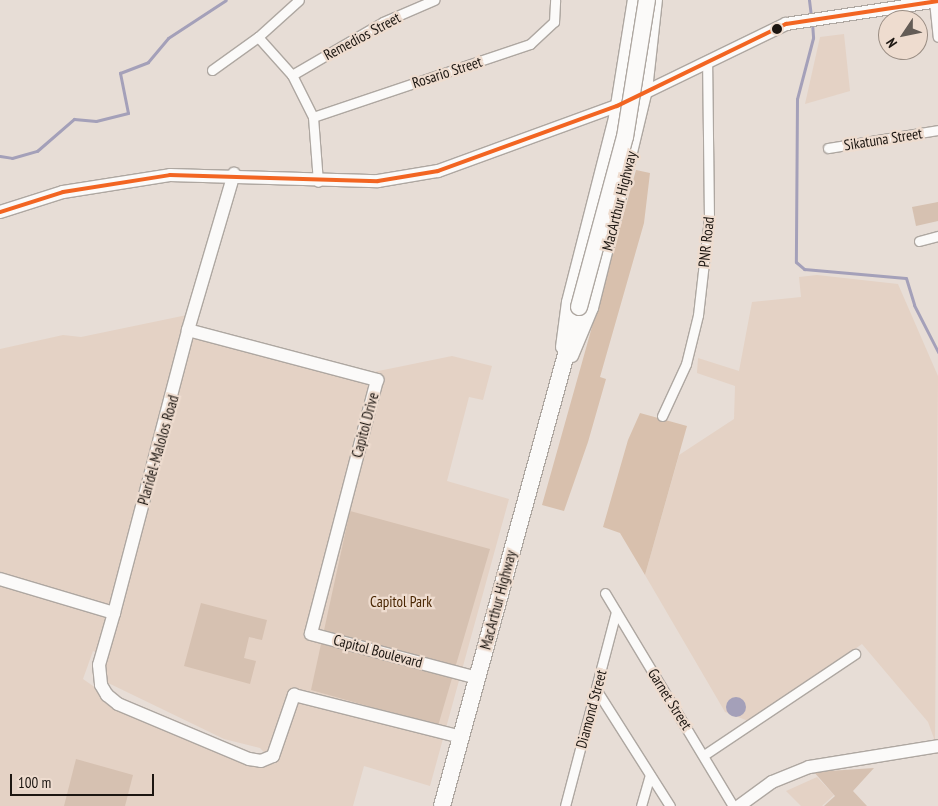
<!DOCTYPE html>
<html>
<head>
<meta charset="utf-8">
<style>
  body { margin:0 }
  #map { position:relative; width:938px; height:806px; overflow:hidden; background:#e7ddd6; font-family:"PT Sans Narrow",sans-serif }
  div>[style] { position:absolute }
  .built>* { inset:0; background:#e4d2c5 }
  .green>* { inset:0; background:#d6c1b1 }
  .forest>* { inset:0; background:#d8c0ad }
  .water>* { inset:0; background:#a4a0b9 }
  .round { border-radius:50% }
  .stream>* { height:3px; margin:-1.5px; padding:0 1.5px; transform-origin:1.5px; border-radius:1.5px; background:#a4a0b9 }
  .roads { filter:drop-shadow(1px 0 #aea7a1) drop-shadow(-1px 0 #aea7a1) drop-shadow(0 1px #aea7a1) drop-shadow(0 -1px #aea7a1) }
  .street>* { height:9px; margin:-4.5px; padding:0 4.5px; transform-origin:4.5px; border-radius:4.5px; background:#fbfaf9 }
  .secondary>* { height:12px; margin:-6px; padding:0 6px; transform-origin:6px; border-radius:6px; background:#fbfaf9 }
  .highway>* { height:16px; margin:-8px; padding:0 8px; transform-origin:8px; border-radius:8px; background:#fbfaf9 }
  .bridges { filter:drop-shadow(1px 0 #aea7a1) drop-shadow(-1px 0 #aea7a1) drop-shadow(0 1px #aea7a1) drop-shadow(0 -1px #aea7a1) }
  .highway-bridge>* { height:16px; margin:-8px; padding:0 8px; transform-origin:8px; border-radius:8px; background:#fbfaf9 }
  .bus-1>* { height:4px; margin:-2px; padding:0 2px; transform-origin:2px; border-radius:2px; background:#f26522 }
  .dots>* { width:14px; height:14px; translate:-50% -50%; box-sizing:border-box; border:2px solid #eedccf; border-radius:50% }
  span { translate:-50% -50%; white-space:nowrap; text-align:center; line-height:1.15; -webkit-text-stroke:4.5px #eedccf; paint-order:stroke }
  .street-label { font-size:15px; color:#1c1611 }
  .park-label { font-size:15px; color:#482501 }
  .north { position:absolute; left:878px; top:10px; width:50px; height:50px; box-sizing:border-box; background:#eedccf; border:1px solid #9a8d83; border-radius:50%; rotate:236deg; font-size:14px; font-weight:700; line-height:20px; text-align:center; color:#1c1611 }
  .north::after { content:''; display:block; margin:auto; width:18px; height:22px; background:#635c56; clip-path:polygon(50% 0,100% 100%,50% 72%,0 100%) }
  .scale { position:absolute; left:10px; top:774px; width:144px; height:22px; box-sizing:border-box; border:2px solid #1c1611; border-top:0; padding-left:6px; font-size:15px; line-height:18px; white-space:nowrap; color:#1c1611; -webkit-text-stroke:4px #eedccf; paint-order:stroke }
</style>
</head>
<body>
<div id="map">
  <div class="built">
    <i style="clip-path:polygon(844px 34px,850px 91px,805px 104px,820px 37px)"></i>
    <i style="clip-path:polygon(817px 275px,898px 284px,938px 376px,935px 741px,928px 722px,862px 644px,751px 722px,725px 712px,645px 575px,679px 455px,734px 419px,735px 386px,697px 373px,698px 358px,739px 371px,752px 302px,801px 297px,799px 277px)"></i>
    <i style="clip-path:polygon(evenodd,187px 315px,181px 335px,349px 377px,452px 356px,492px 366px,483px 400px,469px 397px,447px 481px,509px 499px,430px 786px,364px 766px,353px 806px,0 806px,0 349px,63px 335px,81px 337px,187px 315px,93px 651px,103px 655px,102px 680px,224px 739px,260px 748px,275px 764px,259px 762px,106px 695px,83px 679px,93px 651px)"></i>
    <i style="clip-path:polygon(817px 777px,834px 795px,822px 806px,801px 806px,786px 791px)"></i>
  </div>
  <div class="green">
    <i style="clip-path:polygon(938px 202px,938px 221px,916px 226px,912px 207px)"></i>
    <i style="clip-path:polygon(350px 511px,490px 549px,438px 726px,311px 690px)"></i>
    <i style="clip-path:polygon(201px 603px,267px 620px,262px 640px,249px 637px,244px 658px,256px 661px,250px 684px,184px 666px)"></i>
    <i style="clip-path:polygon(76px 759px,133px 775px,125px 806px,64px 806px)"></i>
    <i style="clip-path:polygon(874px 768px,853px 791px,867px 806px,824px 806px,835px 796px,814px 772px)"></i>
  </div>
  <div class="forest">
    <i style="clip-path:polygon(636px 170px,650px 173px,644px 223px,600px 377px,606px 379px,588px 442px,564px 511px,542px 505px)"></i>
    <i style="clip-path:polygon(640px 413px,687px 426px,645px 575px,620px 533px,603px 527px,628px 440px)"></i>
  </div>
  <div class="water">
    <i class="round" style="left:726px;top:697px;width:20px;height:20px"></i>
  </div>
  <div class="stream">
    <i style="left:809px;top:0;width:16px;rotate:83deg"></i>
    <i style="left:812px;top:22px;width:16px;rotate:86deg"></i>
    <i style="left:813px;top:38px;width:63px;rotate:104.7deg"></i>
    <i style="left:797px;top:99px;width:163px;rotate:90.4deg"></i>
    <i style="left:796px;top:262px;width:11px;rotate:41deg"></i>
    <i style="left:804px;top:269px;width:102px;rotate:5deg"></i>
    <i style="left:906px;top:278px;width:28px;rotate:73deg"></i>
    <i style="left:914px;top:305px;width:53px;rotate:62.9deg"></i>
    <i style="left:0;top:156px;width:12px;rotate:9deg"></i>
    <i style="left:12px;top:158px;width:26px;rotate:-16deg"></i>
    <i style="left:37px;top:151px;width:49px;rotate:-40.9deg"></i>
    <i style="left:74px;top:119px;width:22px;rotate:5deg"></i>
    <i style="left:96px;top:121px;width:33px;rotate:-14deg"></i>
    <i style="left:128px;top:113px;width:41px;rotate:-101.3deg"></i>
    <i style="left:120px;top:73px;width:30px;rotate:-21deg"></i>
    <i style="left:148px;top:62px;width:31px;rotate:-50deg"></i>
    <i style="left:168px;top:38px;width:69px;rotate:-33.2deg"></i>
  </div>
  <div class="roads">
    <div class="street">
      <i style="left:934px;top:1px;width:36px;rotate:84deg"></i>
      <i style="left:258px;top:37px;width:51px;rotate:48.2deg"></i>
      <i style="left:292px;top:75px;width:47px;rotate:63.4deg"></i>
      <i style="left:313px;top:117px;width:65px;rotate:85.6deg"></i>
      <i style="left:212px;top:70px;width:57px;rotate:-35.7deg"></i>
      <i style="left:258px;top:37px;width:55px;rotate:-42.1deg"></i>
      <i style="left:292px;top:75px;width:105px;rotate:-30.2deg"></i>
      <i style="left:383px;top:22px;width:56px;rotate:-23.3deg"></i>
      <i style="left:313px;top:117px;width:229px;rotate:-18.6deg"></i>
      <i style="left:530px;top:44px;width:33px;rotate:-43deg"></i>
      <i style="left:554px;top:22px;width:22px;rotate:-87deg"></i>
      <i style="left:828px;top:148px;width:111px;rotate:-9.3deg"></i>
      <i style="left:919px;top:241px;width:20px;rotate:-15deg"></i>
      <i style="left:662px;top:416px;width:57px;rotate:-65.2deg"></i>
      <i style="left:686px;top:364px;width:50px;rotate:-76.2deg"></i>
      <i style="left:698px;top:315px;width:98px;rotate:-83.5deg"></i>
      <i style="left:709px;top:218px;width:157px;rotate:-90.7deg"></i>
      <i style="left:605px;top:593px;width:249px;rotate:59deg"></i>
      <i style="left:597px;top:691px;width:136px;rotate:57.6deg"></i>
      <i style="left:704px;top:755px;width:182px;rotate:-33.8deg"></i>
      <i style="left:565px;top:806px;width:201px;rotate:-75.3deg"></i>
      <i style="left:641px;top:806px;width:32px;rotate:-74deg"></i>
    </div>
    <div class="secondary">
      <i style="left:0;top:212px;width:66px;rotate:-17.6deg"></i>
      <i style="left:63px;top:192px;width:108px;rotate:-9deg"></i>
      <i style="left:170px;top:175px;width:208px;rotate:1.7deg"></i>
      <i style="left:378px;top:181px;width:61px;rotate:-9.5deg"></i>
      <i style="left:438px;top:171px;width:190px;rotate:-20deg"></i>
      <i style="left:617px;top:106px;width:188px;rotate:-25.9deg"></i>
      <i style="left:786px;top:24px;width:154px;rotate:-8.6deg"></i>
      <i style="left:188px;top:330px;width:196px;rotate:14.8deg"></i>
      <i style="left:377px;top:380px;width:262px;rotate:104.6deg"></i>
      <i style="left:311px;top:634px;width:172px;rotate:14.8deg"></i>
      <i style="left:562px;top:347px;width:45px;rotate:-82.4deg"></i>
      <i style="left:568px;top:302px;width:190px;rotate:-75.7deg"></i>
      <i style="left:615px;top:118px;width:120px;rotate:-80.9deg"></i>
      <i style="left:572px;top:356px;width:52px;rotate:-67.4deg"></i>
      <i style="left:592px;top:308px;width:143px;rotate:-75.9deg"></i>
      <i style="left:627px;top:169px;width:81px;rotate:-76.5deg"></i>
      <i style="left:646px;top:90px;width:91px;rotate:-83.7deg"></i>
      <i style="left:0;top:579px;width:119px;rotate:16.6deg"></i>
      <i style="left:114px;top:613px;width:293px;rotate:-75.3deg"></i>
      <i style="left:188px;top:330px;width:163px;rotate:-73.6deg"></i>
      <i style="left:114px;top:613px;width:54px;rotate:106.1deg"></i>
      <i style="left:99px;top:665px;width:20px;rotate:84deg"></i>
      <i style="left:101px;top:685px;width:12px;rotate:59deg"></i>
      <i style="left:107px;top:695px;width:14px;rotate:39deg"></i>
      <i style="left:118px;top:704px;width:142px;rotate:22.8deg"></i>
      <i style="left:249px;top:759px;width:12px;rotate:9deg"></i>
      <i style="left:261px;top:761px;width:13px;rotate:-23deg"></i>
      <i style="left:273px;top:756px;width:65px;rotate:-71deg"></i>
      <i style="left:294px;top:695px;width:172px;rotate:14.1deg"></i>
      <i style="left:739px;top:806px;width:41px;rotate:-36deg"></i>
      <i style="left:772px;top:782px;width:40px;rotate:-22deg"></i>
      <i style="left:809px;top:767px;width:131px;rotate:-9.2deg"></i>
    </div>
    <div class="highway">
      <i style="left:442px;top:806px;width:517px;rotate:-74.65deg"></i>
    </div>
  </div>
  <div class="bridges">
    <div class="highway-bridge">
      <i style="left:579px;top:307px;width:176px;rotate:-74.9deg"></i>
      <i style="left:625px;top:137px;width:139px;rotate:-80.9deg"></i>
    </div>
  </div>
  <div class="bus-1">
    <i style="left:0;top:212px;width:66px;rotate:-17.6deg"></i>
    <i style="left:63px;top:192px;width:108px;rotate:-9deg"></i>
    <i style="left:170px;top:175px;width:208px;rotate:1.7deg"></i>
    <i style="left:378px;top:181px;width:61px;rotate:-9.5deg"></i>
    <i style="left:438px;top:171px;width:190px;rotate:-20deg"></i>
    <i style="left:617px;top:106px;width:188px;rotate:-25.9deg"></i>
    <i style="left:786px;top:24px;width:154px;rotate:-8.6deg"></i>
  </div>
  <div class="dots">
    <i style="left:777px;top:29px;background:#1c1611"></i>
  </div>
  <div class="street-label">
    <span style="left:362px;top:36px;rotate:-28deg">Remedios Street</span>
    <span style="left:447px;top:72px;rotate:-18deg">Rosario Street</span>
    <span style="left:883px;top:139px;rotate:-9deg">Sikatuna Street</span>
    <span style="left:619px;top:201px;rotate:-76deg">MacArthur Highway</span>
    <span style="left:706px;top:242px;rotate:-84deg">PNR Road</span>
    <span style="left:365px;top:425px;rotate:-75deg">Capitol Drive</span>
    <span style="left:158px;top:450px;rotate:-74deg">Plaridel-Malolos Road</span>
    <span style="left:498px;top:600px;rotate:-75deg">MacArthur Highway</span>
    <span style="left:378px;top:651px;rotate:15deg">Capitol Boulevard</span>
    <span style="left:670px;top:699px;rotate:58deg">Garnet Street</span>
    <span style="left:591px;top:709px;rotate:-75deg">Diamond Street</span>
  </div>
  <div class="park-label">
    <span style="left:401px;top:602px">Capitol Park</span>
  </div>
  <div class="north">N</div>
  <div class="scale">100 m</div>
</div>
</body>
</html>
